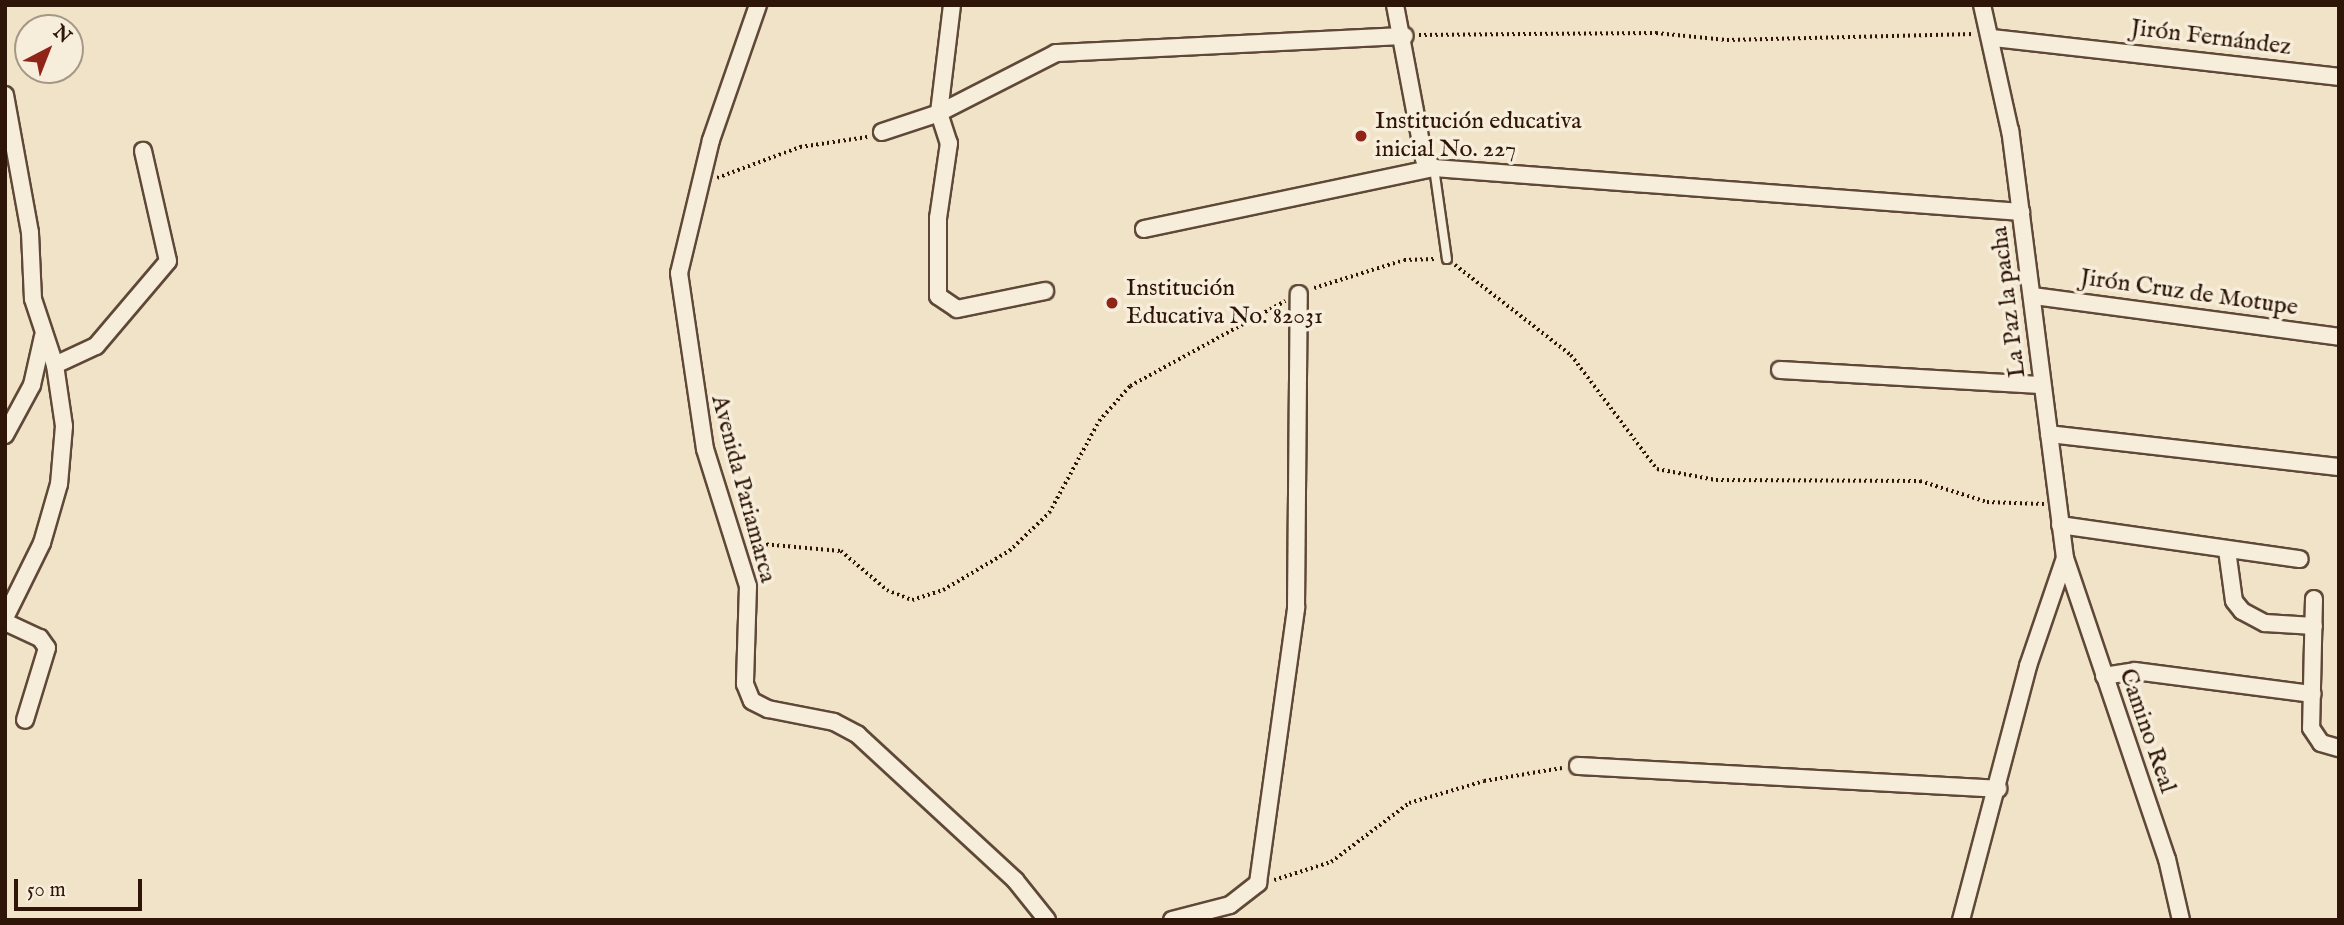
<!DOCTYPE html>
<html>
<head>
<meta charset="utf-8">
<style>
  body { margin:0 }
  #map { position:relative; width:2344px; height:925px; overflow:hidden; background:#f1e3c8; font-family:"IM FELL English",serif }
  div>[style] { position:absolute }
  .path>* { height:3.5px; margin-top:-1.75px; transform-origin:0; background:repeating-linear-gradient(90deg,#2e1507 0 2px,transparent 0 5.5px) }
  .roads { filter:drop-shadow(2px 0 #5f4837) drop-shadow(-2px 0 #5f4837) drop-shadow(0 2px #5f4837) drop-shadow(0 -2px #5f4837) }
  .lane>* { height:8px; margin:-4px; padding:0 4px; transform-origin:4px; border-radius:4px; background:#f6eddb }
  .street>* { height:16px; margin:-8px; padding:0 8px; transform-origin:8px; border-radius:8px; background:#f6eddb }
  .dots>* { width:19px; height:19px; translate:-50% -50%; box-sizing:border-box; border:4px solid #f6eddb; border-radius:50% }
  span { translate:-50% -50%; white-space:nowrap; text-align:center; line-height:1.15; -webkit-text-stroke:7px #f6eddb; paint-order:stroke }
  .street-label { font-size:24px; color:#2e1507 }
  .poi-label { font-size:24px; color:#2e1507 }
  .left { translate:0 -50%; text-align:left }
  .frame { position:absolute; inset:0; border:7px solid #2e1507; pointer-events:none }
  .north { position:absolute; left:14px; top:14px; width:70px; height:70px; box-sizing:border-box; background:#f6eddb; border:2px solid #a69786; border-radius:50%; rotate:42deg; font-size:19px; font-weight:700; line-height:28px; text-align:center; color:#2e1507 }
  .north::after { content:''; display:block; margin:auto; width:24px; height:32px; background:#8f2418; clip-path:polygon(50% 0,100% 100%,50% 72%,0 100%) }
  .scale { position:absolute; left:14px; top:879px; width:128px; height:32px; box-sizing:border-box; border:4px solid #2e1507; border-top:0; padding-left:9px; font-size:21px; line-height:24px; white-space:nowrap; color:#2e1507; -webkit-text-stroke:5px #f6eddb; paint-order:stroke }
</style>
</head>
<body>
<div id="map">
  <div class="path">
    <i style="left:1419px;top:35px;width:237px;rotate:-0.5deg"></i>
    <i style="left:1656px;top:33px;width:71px;rotate:5.6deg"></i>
    <i style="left:1727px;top:40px;width:247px;rotate:-1.4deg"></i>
    <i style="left:717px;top:178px;width:89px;rotate:-20.5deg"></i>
    <i style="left:800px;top:147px;width:68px;rotate:-8.5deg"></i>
    <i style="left:1455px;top:265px;width:147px;rotate:37.8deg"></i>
    <i style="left:1571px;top:355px;width:143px;rotate:53deg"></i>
    <i style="left:1657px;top:469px;width:60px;rotate:10.6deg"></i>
    <i style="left:1716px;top:480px;width:204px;rotate:0.3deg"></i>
    <i style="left:1920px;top:481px;width:70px;rotate:17.4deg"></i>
    <i style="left:1987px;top:502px;width:57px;rotate:2deg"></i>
    <i style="left:1314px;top:288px;width:94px;rotate:-17.3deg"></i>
    <i style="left:1404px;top:260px;width:31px;rotate:-2deg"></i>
    <i style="left:750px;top:543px;width:91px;rotate:5deg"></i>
    <i style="left:841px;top:551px;width:60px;rotate:40.3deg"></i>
    <i style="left:887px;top:590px;width:27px;rotate:22deg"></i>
    <i style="left:912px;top:600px;width:33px;rotate:-18deg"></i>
    <i style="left:943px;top:590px;width:77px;rotate:-30.6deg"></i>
    <i style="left:1009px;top:551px;width:55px;rotate:-43.5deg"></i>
    <i style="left:1049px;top:513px;width:105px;rotate:-61.5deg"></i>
    <i style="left:1099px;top:421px;width:47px;rotate:-48.5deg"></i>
    <i style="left:1130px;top:386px;width:177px;rotate:-28.7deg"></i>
    <i style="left:1274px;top:880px;width:60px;rotate:-17.5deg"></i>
    <i style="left:1331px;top:862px;width:98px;rotate:-37.1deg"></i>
    <i style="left:1409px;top:803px;width:78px;rotate:-16.3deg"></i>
    <i style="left:1484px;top:781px;width:79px;rotate:-9.5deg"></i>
  </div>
  <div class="roads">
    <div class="lane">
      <i style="left:1434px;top:168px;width:92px;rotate:81.9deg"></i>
    </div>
    <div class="street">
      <i style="left:758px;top:5px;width:143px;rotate:109.2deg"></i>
      <i style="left:711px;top:140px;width:137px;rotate:103.5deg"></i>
      <i style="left:679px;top:273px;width:178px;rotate:81.6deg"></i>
      <i style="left:705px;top:449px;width:144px;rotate:72.6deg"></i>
      <i style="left:748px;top:586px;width:98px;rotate:91.8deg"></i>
      <i style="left:745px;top:684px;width:18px;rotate:68deg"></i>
      <i style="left:752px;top:701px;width:18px;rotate:27deg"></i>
      <i style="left:768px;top:709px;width:67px;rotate:11.1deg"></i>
      <i style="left:834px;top:722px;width:27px;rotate:28deg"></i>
      <i style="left:858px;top:735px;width:214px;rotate:42.7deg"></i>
      <i style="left:1015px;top:880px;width:51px;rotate:51.3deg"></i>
      <i style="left:952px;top:5px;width:109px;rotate:96.9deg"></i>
      <i style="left:939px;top:113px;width:32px;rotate:72deg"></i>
      <i style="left:949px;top:143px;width:76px;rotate:98.3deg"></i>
      <i style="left:938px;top:218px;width:78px;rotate:90deg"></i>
      <i style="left:938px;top:296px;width:23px;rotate:34deg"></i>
      <i style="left:957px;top:309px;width:90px;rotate:-11.6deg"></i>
      <i style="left:1395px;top:5px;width:157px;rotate:79.3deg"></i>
      <i style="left:1424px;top:159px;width:13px;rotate:42deg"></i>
      <i style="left:1993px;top:38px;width:348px;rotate:6.4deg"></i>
      <i style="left:5px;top:95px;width:140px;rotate:79.7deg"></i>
      <i style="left:30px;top:233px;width:66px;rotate:87.4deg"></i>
      <i style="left:33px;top:299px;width:70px;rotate:71.6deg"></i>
      <i style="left:55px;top:365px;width:62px;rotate:81.6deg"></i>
      <i style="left:64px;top:426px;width:58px;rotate:94.9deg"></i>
      <i style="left:59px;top:484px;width:61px;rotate:106.1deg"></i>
      <i style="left:42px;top:543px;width:84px;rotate:116.3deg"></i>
      <i style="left:882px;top:132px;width:60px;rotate:-18.4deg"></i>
      <i style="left:939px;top:113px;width:131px;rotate:-27.1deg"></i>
      <i style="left:1056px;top:53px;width:349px;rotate:-2.8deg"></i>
      <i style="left:1144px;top:229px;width:296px;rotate:-11.9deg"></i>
      <i style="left:1434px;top:168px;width:589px;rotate:4.29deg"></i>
      <i style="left:2033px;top:296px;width:309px;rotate:7.6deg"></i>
      <i style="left:55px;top:365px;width:45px;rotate:-24.9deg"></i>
      <i style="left:96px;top:346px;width:111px;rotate:-49.7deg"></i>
      <i style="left:168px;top:261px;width:113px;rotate:-102.8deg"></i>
      <i style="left:1780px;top:370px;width:261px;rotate:3.3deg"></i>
      <i style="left:2049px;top:434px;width:292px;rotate:6.5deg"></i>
      <i style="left:5px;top:435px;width:57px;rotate:-61.6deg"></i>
      <i style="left:32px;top:385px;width:50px;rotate:-77.3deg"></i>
      <i style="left:2060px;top:525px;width:242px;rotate:8.1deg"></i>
      <i style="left:2227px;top:550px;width:51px;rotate:82.2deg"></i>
      <i style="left:2234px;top:601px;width:13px;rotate:51deg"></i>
      <i style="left:2242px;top:611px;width:26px;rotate:28deg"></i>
      <i style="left:2265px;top:623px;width:49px;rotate:3.5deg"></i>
      <i style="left:2065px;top:558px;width:318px;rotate:71.3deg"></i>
      <i style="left:2167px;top:859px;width:63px;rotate:77.1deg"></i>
      <i style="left:2314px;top:599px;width:129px;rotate:91.3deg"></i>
      <i style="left:2311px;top:728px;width:18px;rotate:56deg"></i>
      <i style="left:2321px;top:743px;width:19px;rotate:16deg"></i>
      <i style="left:5px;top:622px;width:38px;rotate:25deg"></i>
      <i style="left:40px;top:638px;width:12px;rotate:55deg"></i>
      <i style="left:47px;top:648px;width:75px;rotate:107deg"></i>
      <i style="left:2104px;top:676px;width:31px;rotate:-9deg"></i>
      <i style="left:2135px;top:671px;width:179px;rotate:7.4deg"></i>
      <i style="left:1578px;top:766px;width:421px;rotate:3.1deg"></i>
      <i style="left:1172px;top:920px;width:60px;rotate:-14.5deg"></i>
      <i style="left:1230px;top:905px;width:36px;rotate:-38deg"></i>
      <i style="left:1258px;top:883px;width:278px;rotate:-82.1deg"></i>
      <i style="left:1296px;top:608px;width:314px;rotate:-89.5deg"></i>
      <i style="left:1961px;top:920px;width:263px;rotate:-75.2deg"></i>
      <i style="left:2028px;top:666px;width:114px;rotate:-71.1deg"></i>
      <i style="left:2065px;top:558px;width:431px;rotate:-97.3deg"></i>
      <i style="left:2010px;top:131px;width:129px;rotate:-102.5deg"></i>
    </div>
  </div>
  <div class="dots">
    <i style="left:1361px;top:136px;background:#8f2418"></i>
    <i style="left:1112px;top:303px;background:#8f2418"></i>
  </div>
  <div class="street-label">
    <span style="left:2211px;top:38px;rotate:7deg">Jirón Fernández</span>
    <span style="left:2189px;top:293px;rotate:8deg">Jirón Cruz de Motupe</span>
    <span style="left:2009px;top:302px;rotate:-97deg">La Paz la pacha</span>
    <span style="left:743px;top:489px;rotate:75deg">Avenida Pariamarca</span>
    <span style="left:2147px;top:731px;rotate:71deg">Camino Real</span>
  </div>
  <div class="poi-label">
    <span class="left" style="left:1375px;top:136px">Institución educativa<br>inicial No. 227</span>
    <span class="left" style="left:1126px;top:303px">Institución<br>Educativa No. 82031</span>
  </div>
  <div class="frame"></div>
  <div class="north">N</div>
  <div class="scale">50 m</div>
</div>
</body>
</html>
